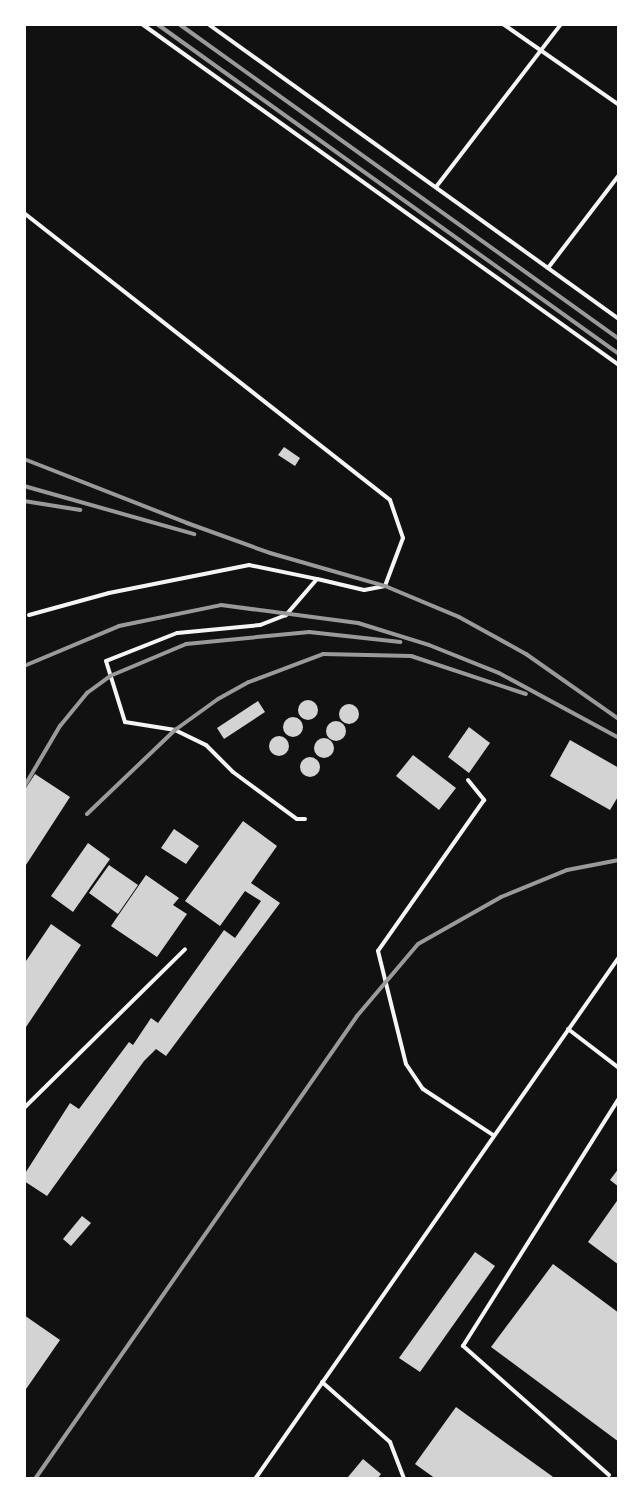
<!DOCTYPE html>
<html>
<head>
<meta charset="utf-8">
<style>
  body { margin:0 }
  #map { position:relative; width:643px; height:1503px; overflow:hidden; background:#111; font-family:Manrope,sans-serif }
  div>[style] { position:absolute }
  .building>* { inset:0; background:#d3d3d3 }
  .round { border-radius:50% }
  .service>* { height:4px; margin:-2px; padding:0 2px; transform-origin:2px; border-radius:2px; background:#f5f5f5 }
  .rail>* { height:4px; margin:-2px; padding:0 2px; transform-origin:2px; border-radius:2px; background:#9a9a9a }
  span { translate:-50% -50%; white-space:nowrap; text-align:center; line-height:1.15; -webkit-text-stroke:4.5px #fff; paint-order:stroke }
  .frame { position:absolute; inset:0; border:26px solid #fff; pointer-events:none }
</style>
</head>
<body>
<div id="map">
  <div class="building">
    <i style="clip-path:polygon(284px 447px,300px 458px,295px 466px,278px 455px)"></i>
    <i class="round" style="left:298px;top:700px;width:20px;height:20px"></i>
    <i style="clip-path:polygon(258px 701px,265px 712px,224px 739px,217px 728px)"></i>
    <i class="round" style="left:339px;top:704px;width:20px;height:20px"></i>
    <i class="round" style="left:283px;top:717px;width:20px;height:20px"></i>
    <i class="round" style="left:326px;top:721px;width:20px;height:20px"></i>
    <i style="clip-path:polygon(469px 727px,490px 743px,469px 773px,448px 757px)"></i>
    <i class="round" style="left:269px;top:736px;width:20px;height:20px"></i>
    <i class="round" style="left:314px;top:738px;width:20px;height:20px"></i>
    <i style="clip-path:polygon(570px 740px,619px 768px,619px 795px,610px 810px,550px 776px)"></i>
    <i style="clip-path:polygon(413px 755px,456px 788px,439px 810px,396px 776px)"></i>
    <i class="round" style="left:300px;top:757px;width:20px;height:20px"></i>
    <i style="clip-path:polygon(35px 774px,70px 797px,24px 868px,24px 791px)"></i>
    <i style="clip-path:polygon(243px 821px,277px 846px,251px 883px,280px 903px,166px 1056px,156px 1049px,144px 1061px,47px 1196px,24px 1181px,24px 1175px,70px 1103px,79px 1109px,129px 1042px,133px 1045px,151px 1018px,158px 1023px,224px 930px,235px 938px,261px 901px,245px 891px,220px 926px,185px 901px)"></i>
    <i style="clip-path:polygon(174px 829px,199px 846px,186px 864px,161px 848px)"></i>
    <i style="clip-path:polygon(88px 843px,110px 859px,73px 912px,51px 896px)"></i>
    <i style="clip-path:polygon(109px 865px,138px 885px,118px 914px,89px 893px)"></i>
    <i style="clip-path:polygon(146px 875px,179px 898px,173px 905px,187px 914px,157px 957px,111px 926px)"></i>
    <i style="clip-path:polygon(51px 924px,81px 945px,24px 1030px,24px 964px)"></i>
    <i style="clip-path:polygon(619px 1168px,619px 1187px,610px 1180px)"></i>
    <i style="clip-path:polygon(619px 1198px,619px 1265px,588px 1242px)"></i>
    <i style="clip-path:polygon(82px 1216px,91px 1223px,71px 1246px,63px 1239px)"></i>
    <i style="clip-path:polygon(475px 1252px,495px 1266px,420px 1372px,399px 1358px)"></i>
    <i style="clip-path:polygon(553px 1264px,619px 1313px,619px 1442px,491px 1347px)"></i>
    <i style="clip-path:polygon(24px 1315px,60px 1340px,24px 1392px)"></i>
    <i style="clip-path:polygon(456px 1407px,556px 1479px,436px 1479px,415px 1464px)"></i>
    <i style="clip-path:polygon(363px 1459px,381px 1474px,377px 1479px,348px 1477px)"></i>
  </div>
  <div class="service">
    <i style="left:142px;top:24px;width:586px;rotate:35.56deg"></i>
    <i style="left:208px;top:24px;width:506px;rotate:35.67deg"></i>
    <i style="left:503px;top:24px;width:141px;rotate:34.9deg"></i>
    <i style="left:436px;top:187px;width:205px;rotate:-52.5deg"></i>
    <i style="left:24px;top:213px;width:465px;rotate:38.1deg"></i>
    <i style="left:390px;top:500px;width:40px;rotate:71.1deg"></i>
    <i style="left:403px;top:538px;width:51px;rotate:110.6deg"></i>
    <i style="left:385px;top:586px;width:21px;rotate:169deg"></i>
    <i style="left:364px;top:590px;width:48px;rotate:-166.8deg"></i>
    <i style="left:317px;top:579px;width:48px;rotate:130.7deg"></i>
    <i style="left:286px;top:615px;width:28px;rotate:159deg"></i>
    <i style="left:260px;top:625px;width:83px;rotate:174.5deg"></i>
    <i style="left:177px;top:633px;width:76px;rotate:158.5deg"></i>
    <i style="left:106px;top:661px;width:64px;rotate:72.7deg"></i>
    <i style="left:125px;top:722px;width:51px;rotate:9.1deg"></i>
    <i style="left:175px;top:730px;width:34px;rotate:26deg"></i>
    <i style="left:206px;top:745px;width:38px;rotate:45deg"></i>
    <i style="left:233px;top:772px;width:79px;rotate:36.3deg"></i>
    <i style="left:297px;top:819px;width:8px"></i>
    <i style="left:548px;top:268px;width:117px;rotate:-52.6deg"></i>
    <i style="left:29px;top:615px;width:83px;rotate:-15.4deg"></i>
    <i style="left:109px;top:593px;width:143px;rotate:-11.3deg"></i>
    <i style="left:249px;top:565px;width:69px;rotate:11.6deg"></i>
    <i style="left:468px;top:780px;width:26px;rotate:51deg"></i>
    <i style="left:484px;top:800px;width:184px;rotate:125.1deg"></i>
    <i style="left:378px;top:951px;width:116px;rotate:76.1deg"></i>
    <i style="left:406px;top:1064px;width:30px;rotate:56deg"></i>
    <i style="left:423px;top:1089px;width:84px;rotate:33.3deg"></i>
    <i style="left:568px;top:1029px;width:64px;rotate:37.4deg"></i>
    <i style="left:24px;top:1108px;width:226px;rotate:-44.6deg"></i>
    <i style="left:322px;top:1382px;width:91px;rotate:41.4deg"></i>
    <i style="left:390px;top:1442px;width:40px;rotate:69deg"></i>
    <i style="left:609px;top:1475px;width:195px;rotate:-138.5deg"></i>
    <i style="left:463px;top:1346px;width:293px;rotate:-57.8deg"></i>
    <i style="left:255px;top:1479px;width:636px;rotate:-55.11deg"></i>
  </div>
  <div class="rail">
    <i style="left:157px;top:24px;width:568px;rotate:35.54deg"></i>
    <i style="left:179px;top:24px;width:541px;rotate:35.6deg"></i>
    <i style="left:24px;top:459px;width:175px;rotate:21.4deg"></i>
    <i style="left:187px;top:523px;width:88px;rotate:19.9deg"></i>
    <i style="left:270px;top:553px;width:120px;rotate:16deg"></i>
    <i style="left:385px;top:586px;width:80px;rotate:22.7deg"></i>
    <i style="left:459px;top:617px;width:77px;rotate:28.9deg"></i>
    <i style="left:526px;top:654px;width:113px;rotate:35deg"></i>
    <i style="left:24px;top:486px;width:177px;rotate:15.8deg"></i>
    <i style="left:24px;top:501px;width:57px;rotate:9.1deg"></i>
    <i style="left:24px;top:666px;width:103px;rotate:-22.8deg"></i>
    <i style="left:119px;top:626px;width:104px;rotate:-11.6deg"></i>
    <i style="left:221px;top:605px;width:138px;rotate:7.5deg"></i>
    <i style="left:358px;top:623px;width:74px;rotate:17.2deg"></i>
    <i style="left:429px;top:645px;width:75px;rotate:21.8deg"></i>
    <i style="left:499px;top:673px;width:136px;rotate:28.4deg"></i>
    <i style="left:24px;top:787px;width:71px;rotate:-59.5deg"></i>
    <i style="left:60px;top:726px;width:43px;rotate:-50.7deg"></i>
    <i style="left:87px;top:693px;width:29px;rotate:-36deg"></i>
    <i style="left:110px;top:676px;width:82px;rotate:-22.8deg"></i>
    <i style="left:186px;top:644px;width:124px;rotate:-5.6deg"></i>
    <i style="left:309px;top:632px;width:92px;rotate:6.3deg"></i>
    <i style="left:87px;top:814px;width:122px;rotate:-43.7deg"></i>
    <i style="left:175px;top:730px;width:53px;rotate:-35.8deg"></i>
    <i style="left:218px;top:699px;width:35px;rotate:-29deg"></i>
    <i style="left:249px;top:682px;width:79px;rotate:-20.7deg"></i>
    <i style="left:323px;top:654px;width:88px;rotate:1.3deg"></i>
    <i style="left:411px;top:656px;width:121px;rotate:18.3deg"></i>
    <i style="left:35px;top:1479px;width:564px;rotate:-55.18deg"></i>
    <i style="left:357px;top:1016px;width:94px;rotate:-49.7deg"></i>
    <i style="left:418px;top:944px;width:95px;rotate:-29.5deg"></i>
    <i style="left:501px;top:897px;width:71px;rotate:-22.2deg"></i>
    <i style="left:567px;top:870px;width:53px;rotate:-10.9deg"></i>
  </div>
  <div class="frame"></div>
</div>
</body>
</html>
